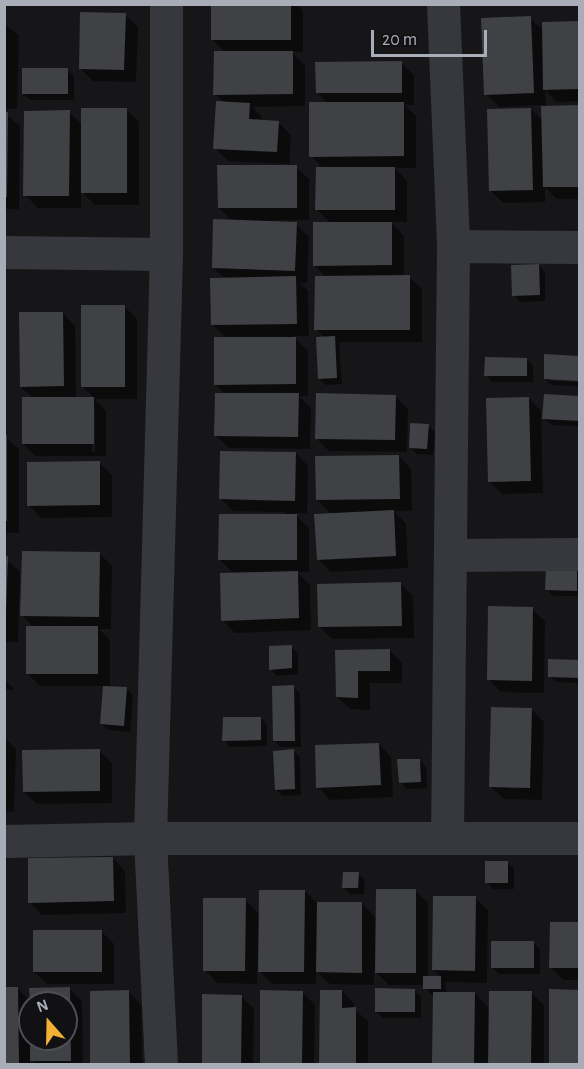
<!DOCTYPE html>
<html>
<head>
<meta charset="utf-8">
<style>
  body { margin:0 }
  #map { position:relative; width:584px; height:1069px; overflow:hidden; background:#161618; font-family:"Alegreya Sans",sans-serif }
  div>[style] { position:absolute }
  .shadow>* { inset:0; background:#0007 }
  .building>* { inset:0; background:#404145 }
  .street>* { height:33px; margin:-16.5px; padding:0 16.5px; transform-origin:16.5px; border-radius:16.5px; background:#37383d }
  span { translate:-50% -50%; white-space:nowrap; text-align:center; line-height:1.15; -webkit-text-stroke:6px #111113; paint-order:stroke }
  .frame { position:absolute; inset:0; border:6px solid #a8adb8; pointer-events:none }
  .north { position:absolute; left:18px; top:991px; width:60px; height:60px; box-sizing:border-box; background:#111113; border:2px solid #4d4f55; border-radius:50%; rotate:340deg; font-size:16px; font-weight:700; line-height:24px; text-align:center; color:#a8adb8 }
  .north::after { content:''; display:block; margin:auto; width:21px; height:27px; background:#f2b134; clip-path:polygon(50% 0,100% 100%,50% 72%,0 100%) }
  .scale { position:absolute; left:371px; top:30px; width:116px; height:27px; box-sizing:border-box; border:3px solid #a8adb8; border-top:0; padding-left:8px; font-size:18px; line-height:21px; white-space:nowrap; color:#a8adb8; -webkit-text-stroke:4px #111113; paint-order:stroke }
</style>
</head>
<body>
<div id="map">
  <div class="shadow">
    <i style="clip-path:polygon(212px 4px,297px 4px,303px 11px,303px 52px,292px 52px,305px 66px,305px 106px,252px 107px,262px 117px,262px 121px,278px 122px,291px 135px,289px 167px,296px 167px,309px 179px,309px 220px,274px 220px,274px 223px,296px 224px,309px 237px,307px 283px,300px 283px,308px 291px,309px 336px,293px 336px,308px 351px,308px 396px,299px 396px,311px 408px,310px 449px,229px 448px,216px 436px,226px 395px,215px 384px,227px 339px,213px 325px,225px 279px,213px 267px,232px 221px,219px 208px,288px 167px,288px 164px,228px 161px,215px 148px,224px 103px,215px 94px,226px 53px,212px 39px)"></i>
    <i style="clip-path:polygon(125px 15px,138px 27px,136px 82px,93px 81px,80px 68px)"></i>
    <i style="clip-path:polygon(530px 18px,544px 31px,580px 23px,580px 101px,557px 102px,545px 90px,546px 107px,580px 106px,580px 199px,557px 199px,545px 187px,545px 202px,503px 203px,490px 190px,531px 109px,543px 121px,543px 105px,499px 107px,486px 94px)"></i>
    <i style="clip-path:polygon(4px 23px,19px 36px,17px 109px,4px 109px)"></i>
    <i style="clip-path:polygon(401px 63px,414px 75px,414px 105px,405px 105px,416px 116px,416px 168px,395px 168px,407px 181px,407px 222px,391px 222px,404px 236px,404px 277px,409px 277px,422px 289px,422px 342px,339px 342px,342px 384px,326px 385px,319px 378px,325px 338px,316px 329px,326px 277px,314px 265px,331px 223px,317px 210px,324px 169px,311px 156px,328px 104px,317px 92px)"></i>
    <i style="clip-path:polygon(67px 70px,74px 76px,74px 100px,30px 100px,23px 93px)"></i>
    <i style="clip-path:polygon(126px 109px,139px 122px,139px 205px,95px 205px,81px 191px,81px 208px,38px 208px,25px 195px,69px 112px,83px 125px)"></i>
    <i style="clip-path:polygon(4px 113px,20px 126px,19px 209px,4px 209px)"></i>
    <i style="clip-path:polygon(538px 265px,545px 272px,545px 301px,520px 302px,514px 295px)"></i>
    <i style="clip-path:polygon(evenodd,124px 306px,137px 319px,137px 399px,95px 399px,106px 411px,106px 456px,36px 456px,23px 444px,33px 398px,21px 387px,63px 313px,75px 326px,76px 398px,94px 398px,83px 387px,124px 306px,92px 409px,95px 409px,95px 452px,92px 452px,92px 409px)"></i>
    <i style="clip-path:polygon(527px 359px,533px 366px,533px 382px,492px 382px,486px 375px)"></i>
    <i style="clip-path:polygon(550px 378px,550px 381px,580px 382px,580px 386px,552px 385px,545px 379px)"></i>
    <i style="clip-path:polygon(395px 396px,408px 409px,407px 452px,329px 451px,316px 438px)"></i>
    <i style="clip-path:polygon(580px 397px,580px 426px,551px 425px,544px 419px)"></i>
    <i style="clip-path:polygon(529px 398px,541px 411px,543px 493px,502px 494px,489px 481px)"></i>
    <i style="clip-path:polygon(428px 425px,435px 432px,433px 455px,417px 454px,410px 447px)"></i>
    <i style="clip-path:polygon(4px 436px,19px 449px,19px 533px,4px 533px)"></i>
    <i style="clip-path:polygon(296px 453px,308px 466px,307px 513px,294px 513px,309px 528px,309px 572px,297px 572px,310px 585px,311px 630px,235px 633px,222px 620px,234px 574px,220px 560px,285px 515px,285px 512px,233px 511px,221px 499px)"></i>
    <i style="clip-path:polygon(399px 456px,411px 469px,412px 511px,394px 511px,406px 524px,408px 568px,331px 572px,318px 559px,332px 514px,317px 500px)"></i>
    <i style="clip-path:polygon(99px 463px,112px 475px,112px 517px,41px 518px,29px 505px)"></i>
    <i style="clip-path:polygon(100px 554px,112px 566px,111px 629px,99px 629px,110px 640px,110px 688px,127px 689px,133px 695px,130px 732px,108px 730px,102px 724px,105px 686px,40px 686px,27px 673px,34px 628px,22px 615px)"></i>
    <i style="clip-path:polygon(4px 558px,20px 571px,18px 642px,4px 642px)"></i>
    <i style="clip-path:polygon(576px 569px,580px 572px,580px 596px,553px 596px,547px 589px)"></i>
    <i style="clip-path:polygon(401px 584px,413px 596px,414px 638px,332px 639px,319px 626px)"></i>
    <i style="clip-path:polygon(532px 609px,545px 621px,544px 693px,501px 692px,489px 680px)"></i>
    <i style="clip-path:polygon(291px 647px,298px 653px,298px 674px,277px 676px,271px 669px)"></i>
    <i style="clip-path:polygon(390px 650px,402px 663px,402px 683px,370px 683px,370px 710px,350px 709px,337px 697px,337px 651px)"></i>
    <i style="clip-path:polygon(580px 661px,580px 683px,556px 682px,550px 676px)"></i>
    <i style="clip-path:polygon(4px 679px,15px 690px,4px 689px)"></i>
    <i style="clip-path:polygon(293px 687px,300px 693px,301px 747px,281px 747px,274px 741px)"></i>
    <i style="clip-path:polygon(531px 709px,544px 722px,542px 800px,504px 799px,491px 787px)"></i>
    <i style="clip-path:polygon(261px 718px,267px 725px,267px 746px,230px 747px,224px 740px)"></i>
    <i style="clip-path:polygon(4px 737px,16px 749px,14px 812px,4px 811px)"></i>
    <i style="clip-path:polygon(379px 744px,391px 757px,393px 797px,330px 800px,318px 787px)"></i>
    <i style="clip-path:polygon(99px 751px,112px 763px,112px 803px,37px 804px,24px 792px)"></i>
    <i style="clip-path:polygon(293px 751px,300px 757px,301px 795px,283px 796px,276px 790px)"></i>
    <i style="clip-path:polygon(420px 760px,426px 767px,427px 788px,407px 789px,400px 782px)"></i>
    <i style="clip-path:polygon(113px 858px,125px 871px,126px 913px,42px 915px,30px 902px)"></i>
    <i style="clip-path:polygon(507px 862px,514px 869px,514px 889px,493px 889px,487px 882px)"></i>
    <i style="clip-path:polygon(358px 874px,365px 880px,364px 894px,350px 894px,344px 888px)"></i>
    <i style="clip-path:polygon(305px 891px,317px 903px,362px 903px,377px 919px,416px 891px,428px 903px,428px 978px,442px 978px,434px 970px,475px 898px,488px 910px,487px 983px,445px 982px,447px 993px,475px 993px,490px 1009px,531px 993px,544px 1005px,544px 1064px,434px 1064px,434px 995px,431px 995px,424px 985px,389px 985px,374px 970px,374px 985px,330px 984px,316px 971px,316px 984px,272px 984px,257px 969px,257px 984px,217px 983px,205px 970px,245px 899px,260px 915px)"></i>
    <i style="clip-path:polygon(580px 923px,580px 980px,563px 980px,551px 967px)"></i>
    <i style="clip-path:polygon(101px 931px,114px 944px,114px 984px,47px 984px,34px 972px)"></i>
    <i style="clip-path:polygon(533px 943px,540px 949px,540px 974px,499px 974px,492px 967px)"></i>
    <i style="clip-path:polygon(evenodd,4px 989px,18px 989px,31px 1002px,70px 989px,82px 1002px,83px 1064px,36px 1064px,31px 1059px,31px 1064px,4px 1064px,4px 989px,30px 1003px,66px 1003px,66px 1039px,30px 1039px,30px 1003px)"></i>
    <i style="clip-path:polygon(414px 990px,421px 997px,421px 1018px,383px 1018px,376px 1012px)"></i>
    <i style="clip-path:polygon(322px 991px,342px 991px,354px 1004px,354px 1009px,368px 1021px,368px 1064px,321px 1064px)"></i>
    <i style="clip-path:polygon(129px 992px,141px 1005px,142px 1064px,92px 1064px,91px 993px)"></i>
    <i style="clip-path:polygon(262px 992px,302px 992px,315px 1005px,314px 1064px,261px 1064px)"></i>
    <i style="clip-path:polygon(204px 995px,241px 996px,254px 1009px,253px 1064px,204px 1064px)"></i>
  </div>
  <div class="building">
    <i style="clip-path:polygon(211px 4px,291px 4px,291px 40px,211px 40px)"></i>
    <i style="clip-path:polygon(80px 12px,126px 13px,124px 70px,79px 69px)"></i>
    <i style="clip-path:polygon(531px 16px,534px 93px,484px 95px,481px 18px)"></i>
    <i style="clip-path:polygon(580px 21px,580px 89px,543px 90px,542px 22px)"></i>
    <i style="clip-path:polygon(214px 51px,293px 51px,293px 94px,213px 95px)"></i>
    <i style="clip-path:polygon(402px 61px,402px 93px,316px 93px,315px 62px)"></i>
    <i style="clip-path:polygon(22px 68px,68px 68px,68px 94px,22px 94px)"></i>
    <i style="clip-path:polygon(216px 101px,250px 103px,249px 119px,279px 121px,277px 152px,213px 149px)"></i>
    <i style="clip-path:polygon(309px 102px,404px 102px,404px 156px,309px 157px)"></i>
    <i style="clip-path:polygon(580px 105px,580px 187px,543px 187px,541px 106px)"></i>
    <i style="clip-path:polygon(81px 108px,127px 108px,127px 193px,81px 193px)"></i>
    <i style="clip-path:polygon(531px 108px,533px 190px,489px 191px,487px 109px)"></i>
    <i style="clip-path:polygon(70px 110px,69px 196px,23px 196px,24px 111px)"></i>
    <i style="clip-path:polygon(4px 112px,8px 112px,7px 197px,4px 197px)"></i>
    <i style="clip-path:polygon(217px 165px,297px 165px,297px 208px,218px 208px)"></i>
    <i style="clip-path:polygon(316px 167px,395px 167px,395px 210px,315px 210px)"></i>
    <i style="clip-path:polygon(213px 219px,297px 222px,295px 271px,212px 268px)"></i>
    <i style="clip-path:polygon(313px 222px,392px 222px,392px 265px,313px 266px)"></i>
    <i style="clip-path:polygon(539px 264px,540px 295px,512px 296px,511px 265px)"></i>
    <i style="clip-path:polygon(410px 275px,410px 330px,314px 330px,315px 276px)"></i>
    <i style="clip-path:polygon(296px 276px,297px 324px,211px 325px,210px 278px)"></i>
    <i style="clip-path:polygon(81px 305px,125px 305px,125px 387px,81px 387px)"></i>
    <i style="clip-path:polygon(19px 312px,63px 312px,64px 386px,20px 387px)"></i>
    <i style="clip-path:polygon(335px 336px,337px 378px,318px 379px,316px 337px)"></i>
    <i style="clip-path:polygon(214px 337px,296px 337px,296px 384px,214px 385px)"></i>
    <i style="clip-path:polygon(544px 354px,580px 356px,580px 381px,544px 379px)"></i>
    <i style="clip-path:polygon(485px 357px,527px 358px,527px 376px,484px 376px)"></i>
    <i style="clip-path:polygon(215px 393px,299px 393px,298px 437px,214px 436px)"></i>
    <i style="clip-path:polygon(316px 393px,396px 395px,395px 440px,315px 439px)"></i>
    <i style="clip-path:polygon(544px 394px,580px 396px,580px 421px,542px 419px)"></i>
    <i style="clip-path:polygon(22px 397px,94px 397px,94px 444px,22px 444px)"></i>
    <i style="clip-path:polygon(529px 397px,531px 481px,488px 482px,486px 398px)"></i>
    <i style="clip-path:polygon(410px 423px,429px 424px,427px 449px,409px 448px)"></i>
    <i style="clip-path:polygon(4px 435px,7px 435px,7px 521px,4px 521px)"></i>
    <i style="clip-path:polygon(220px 451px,296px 452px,295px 501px,219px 499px)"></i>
    <i style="clip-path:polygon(399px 455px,400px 499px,316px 500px,315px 456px)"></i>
    <i style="clip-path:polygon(100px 461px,100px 505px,27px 506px,27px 462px)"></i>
    <i style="clip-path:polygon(394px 510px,396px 556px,317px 560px,314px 514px)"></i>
    <i style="clip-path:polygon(219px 514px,297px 514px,297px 560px,218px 560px)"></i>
    <i style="clip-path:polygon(22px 551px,100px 552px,99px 617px,20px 616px)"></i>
    <i style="clip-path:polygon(4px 556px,8px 556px,6px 614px,4px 614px)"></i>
    <i style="clip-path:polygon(546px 568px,577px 568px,577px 591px,545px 590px)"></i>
    <i style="clip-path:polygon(298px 571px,299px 618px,221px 621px,220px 573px)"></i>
    <i style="clip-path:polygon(401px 582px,402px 626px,318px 627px,317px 584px)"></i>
    <i style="clip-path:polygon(488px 606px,533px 607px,532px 681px,487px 680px)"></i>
    <i style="clip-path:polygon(26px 626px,98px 626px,98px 674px,26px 674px)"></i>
    <i style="clip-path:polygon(292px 645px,292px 668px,269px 670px,269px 646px)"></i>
    <i style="clip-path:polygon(390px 649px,390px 671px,358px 671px,358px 698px,336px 697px,335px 650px)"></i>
    <i style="clip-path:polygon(548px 659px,580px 660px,580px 678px,548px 677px)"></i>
    <i style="clip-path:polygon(294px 685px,295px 741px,273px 741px,272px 686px)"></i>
    <i style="clip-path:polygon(103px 686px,127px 687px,124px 726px,100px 724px)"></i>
    <i style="clip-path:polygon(491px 707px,532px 708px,530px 788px,489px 787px)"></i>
    <i style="clip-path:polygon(223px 717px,261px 717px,261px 740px,222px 741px)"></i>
    <i style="clip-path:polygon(379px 743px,381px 785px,316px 788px,315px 745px)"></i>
    <i style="clip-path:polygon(100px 749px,100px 791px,23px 792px,22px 750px)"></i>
    <i style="clip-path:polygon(294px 749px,295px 789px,275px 790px,273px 751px)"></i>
    <i style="clip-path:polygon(397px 759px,420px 759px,421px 782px,399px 783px)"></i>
    <i style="clip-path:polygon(113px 857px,114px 901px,28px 903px,28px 858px)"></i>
    <i style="clip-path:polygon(485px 861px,508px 861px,508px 883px,485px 883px)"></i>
    <i style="clip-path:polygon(343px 872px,359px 872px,358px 888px,342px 888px)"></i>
    <i style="clip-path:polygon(376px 889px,416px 889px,416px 973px,375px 973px)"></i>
    <i style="clip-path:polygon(259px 890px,305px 890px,304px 972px,258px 972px)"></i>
    <i style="clip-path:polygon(433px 896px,476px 896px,475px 971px,432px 970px)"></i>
    <i style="clip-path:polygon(203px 898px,246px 898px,245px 971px,203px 971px)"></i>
    <i style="clip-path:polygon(317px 902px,362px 902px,362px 973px,316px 972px)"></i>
    <i style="clip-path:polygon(550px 922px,580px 922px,580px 968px,549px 968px)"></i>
    <i style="clip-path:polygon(33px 930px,102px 930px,102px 972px,33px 972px)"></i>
    <i style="clip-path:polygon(491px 941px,534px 941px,534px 968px,491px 968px)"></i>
    <i style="clip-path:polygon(423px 976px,441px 976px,441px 989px,423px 989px)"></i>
    <i style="clip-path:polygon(4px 987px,18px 987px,19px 1064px,4px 1064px)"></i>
    <i style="clip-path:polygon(70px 987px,71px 1061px,30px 1061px,30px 1039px,66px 1039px,66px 1003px,30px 1003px,29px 988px)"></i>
    <i style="clip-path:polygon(375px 988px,415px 989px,415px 1012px,375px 1012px)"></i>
    <i style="clip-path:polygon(549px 989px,580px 990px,580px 1064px,549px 1064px)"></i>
    <i style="clip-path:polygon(129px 990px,130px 1064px,90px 1064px,90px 991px)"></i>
    <i style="clip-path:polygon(260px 990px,303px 991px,302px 1064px,260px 1064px)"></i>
    <i style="clip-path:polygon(320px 990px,342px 990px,342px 1008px,356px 1007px,356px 1064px,319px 1064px)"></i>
    <i style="clip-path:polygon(489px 991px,532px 991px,531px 1064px,488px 1064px)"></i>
    <i style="clip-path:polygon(433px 992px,475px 992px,474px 1064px,432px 1064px)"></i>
    <i style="clip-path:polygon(202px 994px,242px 995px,241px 1064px,202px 1064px)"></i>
  </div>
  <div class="street">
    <i style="left:443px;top:4px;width:242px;rotate:87.6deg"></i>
    <i style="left:453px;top:246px;width:592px;rotate:90.58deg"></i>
    <i style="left:453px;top:246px;width:127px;rotate:0.5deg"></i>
    <i style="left:4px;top:252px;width:162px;rotate:0.7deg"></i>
    <i style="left:450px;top:555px;width:130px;rotate:-0.4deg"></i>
    <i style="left:4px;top:841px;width:146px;rotate:-1.2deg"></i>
    <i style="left:150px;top:838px;width:430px"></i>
    <i style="left:161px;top:1064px;width:226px;rotate:-92.8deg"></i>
    <i style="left:150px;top:838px;width:584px;rotate:-88.43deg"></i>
    <i style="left:166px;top:254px;width:250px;rotate:-90deg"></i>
  </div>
  <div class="frame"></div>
  <div class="north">N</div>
  <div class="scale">20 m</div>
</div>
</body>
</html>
